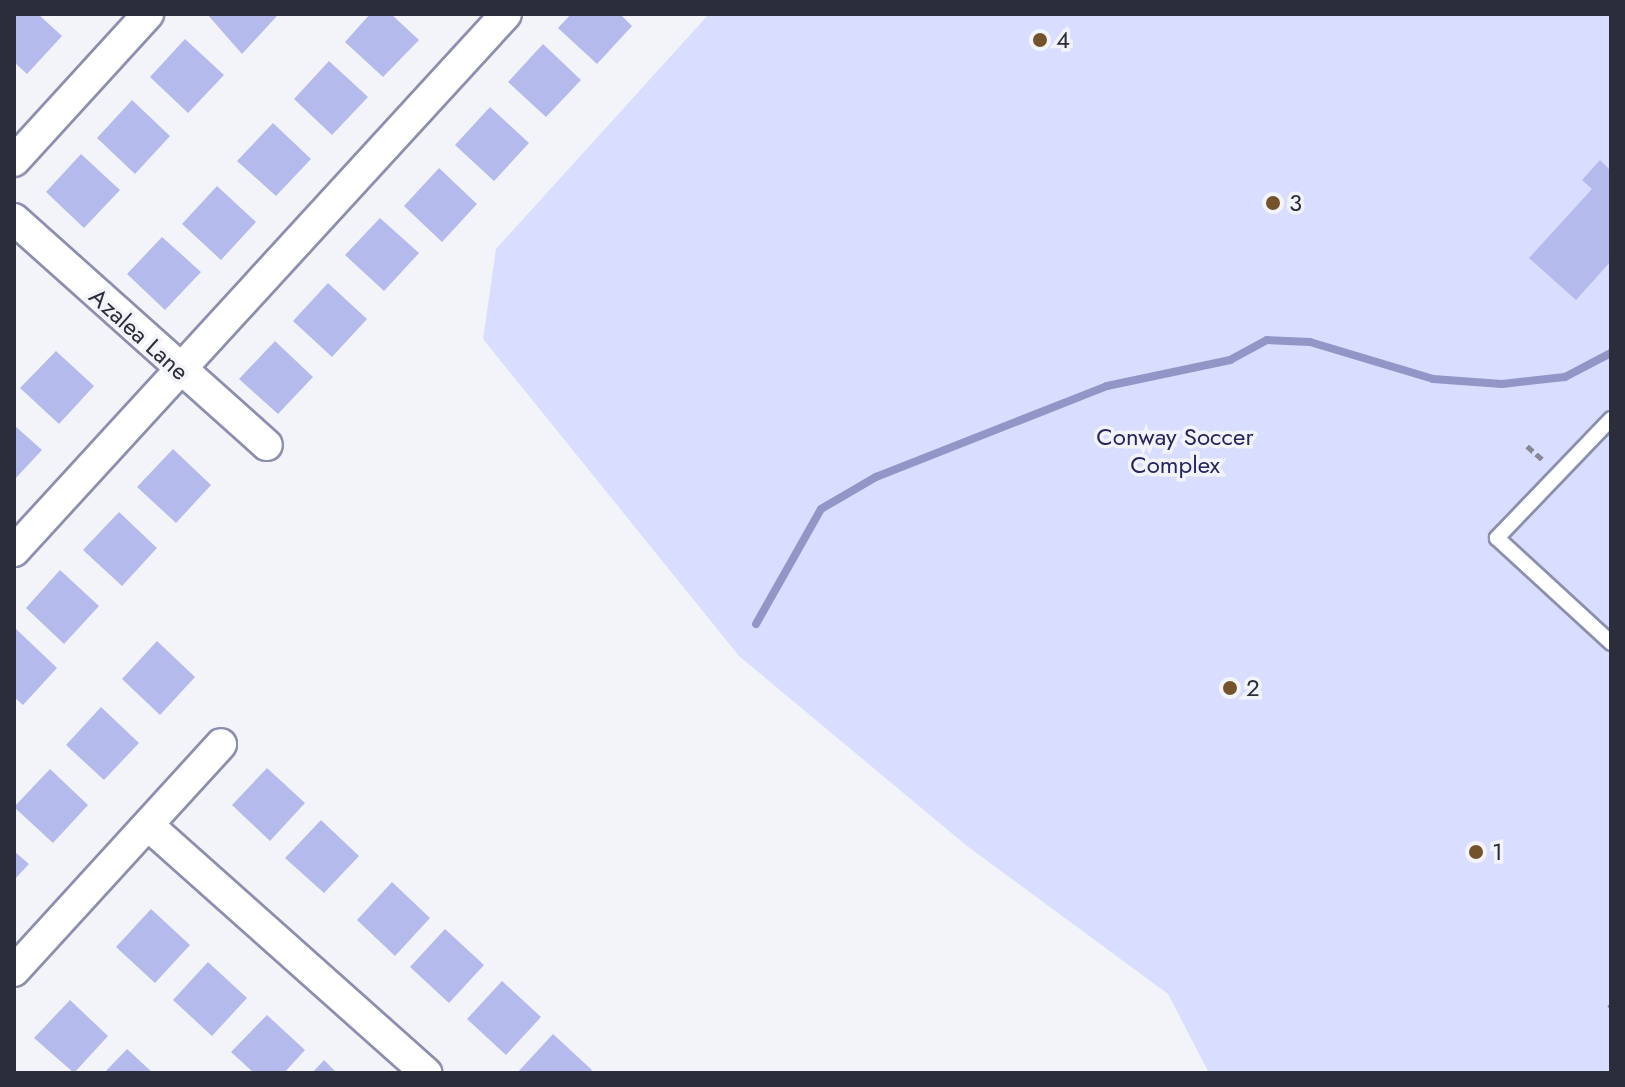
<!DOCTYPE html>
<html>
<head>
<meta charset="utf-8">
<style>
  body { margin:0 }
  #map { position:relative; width:1625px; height:1087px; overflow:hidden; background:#f3f4fa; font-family:Jost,sans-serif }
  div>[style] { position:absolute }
  .green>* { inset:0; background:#d9ddff }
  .stream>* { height:8px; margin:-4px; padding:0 4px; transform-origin:4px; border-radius:4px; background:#9196c7 }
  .building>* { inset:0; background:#b5baed }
  .path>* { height:5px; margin-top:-2.5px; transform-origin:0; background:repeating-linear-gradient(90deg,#888993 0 8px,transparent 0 12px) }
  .roads { filter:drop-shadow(2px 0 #8c8fae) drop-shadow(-2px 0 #8c8fae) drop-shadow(0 2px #8c8fae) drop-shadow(0 -2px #8c8fae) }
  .service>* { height:14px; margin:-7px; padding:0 7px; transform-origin:7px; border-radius:7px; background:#fff }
  .minor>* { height:30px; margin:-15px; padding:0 15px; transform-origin:15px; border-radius:15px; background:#fff }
  .dots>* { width:22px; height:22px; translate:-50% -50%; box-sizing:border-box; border:4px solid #f3f4fa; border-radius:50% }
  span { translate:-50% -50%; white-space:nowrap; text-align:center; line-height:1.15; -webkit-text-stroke:7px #f3f4fa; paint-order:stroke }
  .poi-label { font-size:24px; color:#2c2d3a }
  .left { translate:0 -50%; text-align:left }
  .street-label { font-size:24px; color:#2c2d3a }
  .park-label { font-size:24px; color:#272560 }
  .frame { position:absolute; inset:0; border:16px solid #2c2d3a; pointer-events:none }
</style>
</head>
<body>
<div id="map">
  <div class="green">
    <i style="clip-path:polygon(709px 14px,1611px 14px,1611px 1073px,1209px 1073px,1168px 994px,967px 846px,739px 656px,483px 339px,496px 249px)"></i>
  </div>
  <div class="stream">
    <i style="left:756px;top:624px;width:132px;rotate:-60.5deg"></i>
    <i style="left:821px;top:509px;width:64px;rotate:-30.2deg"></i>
    <i style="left:876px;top:477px;width:248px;rotate:-21.5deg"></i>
    <i style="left:1107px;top:386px;width:126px;rotate:-11.9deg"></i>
    <i style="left:1230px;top:360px;width:42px;rotate:-28.4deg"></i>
    <i style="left:1267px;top:340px;width:43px;rotate:2.7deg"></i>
    <i style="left:1310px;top:342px;width:128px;rotate:16.7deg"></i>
    <i style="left:1433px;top:379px;width:69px;rotate:4.1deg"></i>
    <i style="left:1502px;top:384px;width:63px;rotate:-6.3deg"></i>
    <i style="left:1565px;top:377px;width:52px;rotate:-27.6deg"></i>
  </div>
  <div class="building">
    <i style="clip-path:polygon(14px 14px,38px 14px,62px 36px,27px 74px,14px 62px)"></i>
    <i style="clip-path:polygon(207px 14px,275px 14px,277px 16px,242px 54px)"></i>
    <i style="clip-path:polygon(370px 14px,391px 14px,419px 40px,383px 77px,345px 42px)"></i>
    <i style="clip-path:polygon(571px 14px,620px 14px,632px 26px,597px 64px,558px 28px)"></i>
    <i style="clip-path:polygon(185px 39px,224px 75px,188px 113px,150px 77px)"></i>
    <i style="clip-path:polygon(543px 44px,581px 80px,546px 117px,508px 82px)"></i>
    <i style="clip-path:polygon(329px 61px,368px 97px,332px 135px,294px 99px)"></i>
    <i style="clip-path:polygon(132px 100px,170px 136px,135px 174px,97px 138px)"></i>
    <i style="clip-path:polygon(490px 107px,529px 143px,494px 181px,455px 145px)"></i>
    <i style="clip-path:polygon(273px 123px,311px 159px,276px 196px,237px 161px)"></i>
    <i style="clip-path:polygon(81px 154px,120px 190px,84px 228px,46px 192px)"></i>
    <i style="clip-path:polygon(1600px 160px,1611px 171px,1611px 261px,1576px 300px,1529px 258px,1592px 189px,1582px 180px)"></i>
    <i style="clip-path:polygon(439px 168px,477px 204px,442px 242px,404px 206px)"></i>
    <i style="clip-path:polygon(217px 186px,256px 222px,221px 260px,182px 224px)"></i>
    <i style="clip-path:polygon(380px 218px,419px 253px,384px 291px,345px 255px)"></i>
    <i style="clip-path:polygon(162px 237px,201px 272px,165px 310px,127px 274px)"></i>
    <i style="clip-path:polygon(328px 283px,367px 319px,332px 357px,293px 321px)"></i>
    <i style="clip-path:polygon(275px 341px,313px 377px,278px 414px,239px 379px)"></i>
    <i style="clip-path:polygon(56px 351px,94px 386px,59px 424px,20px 388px)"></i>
    <i style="clip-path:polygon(14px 425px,42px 450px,14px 480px)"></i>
    <i style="clip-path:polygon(173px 449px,211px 485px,176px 523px,137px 487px)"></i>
    <i style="clip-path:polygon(119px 512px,157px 548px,122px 586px,83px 550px)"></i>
    <i style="clip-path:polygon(60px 570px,99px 606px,64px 644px,26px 608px)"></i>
    <i style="clip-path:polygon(14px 627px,57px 668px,23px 705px,14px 697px)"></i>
    <i style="clip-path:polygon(157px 641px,195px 677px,160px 715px,122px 679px)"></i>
    <i style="clip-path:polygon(101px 707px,139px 743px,104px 780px,66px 745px)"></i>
    <i style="clip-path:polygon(267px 768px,305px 803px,270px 841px,232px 805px)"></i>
    <i style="clip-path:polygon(50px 769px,88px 805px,53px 843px,14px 807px)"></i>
    <i style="clip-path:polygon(321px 820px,359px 856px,324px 893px,285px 858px)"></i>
    <i style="clip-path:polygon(14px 851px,29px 864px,14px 880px)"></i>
    <i style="clip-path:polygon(392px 882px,430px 918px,395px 956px,357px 920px)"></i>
    <i style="clip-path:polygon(151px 909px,190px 945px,155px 983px,116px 947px)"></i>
    <i style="clip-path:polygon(445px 929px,484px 965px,449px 1003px,410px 967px)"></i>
    <i style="clip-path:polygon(208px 962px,247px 998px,212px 1036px,173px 1000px)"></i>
    <i style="clip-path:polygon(502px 981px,541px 1017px,506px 1055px,467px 1019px)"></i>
    <i style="clip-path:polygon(70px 1000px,108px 1036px,74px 1073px,34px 1038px)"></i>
    <i style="clip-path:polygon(267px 1015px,305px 1050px,284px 1073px,254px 1073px,231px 1052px)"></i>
    <i style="clip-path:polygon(553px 1034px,592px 1070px,589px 1073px,517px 1073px)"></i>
    <i style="clip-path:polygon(127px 1049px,153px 1073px,104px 1073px)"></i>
    <i style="clip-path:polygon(324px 1060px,337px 1073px,312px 1073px)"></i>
  </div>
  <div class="path">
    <i style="left:1527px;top:446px;width:23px;rotate:41deg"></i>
    <i style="left:1609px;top:1004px;width:3px;rotate:45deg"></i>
  </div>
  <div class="roads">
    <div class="service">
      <i style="left:1611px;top:419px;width:165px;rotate:133.8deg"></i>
      <i style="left:1497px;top:538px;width:155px;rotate:42.6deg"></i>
    </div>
    <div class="minor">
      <i style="left:14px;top:161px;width:199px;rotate:-47.6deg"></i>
      <i style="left:14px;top:219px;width:339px;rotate:41.8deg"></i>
      <i style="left:14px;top:551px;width:728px;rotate:-47.5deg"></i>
      <i style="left:148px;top:825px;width:373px;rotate:41.7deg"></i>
      <i style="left:14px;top:971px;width:307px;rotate:-47.6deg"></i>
    </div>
  </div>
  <div class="dots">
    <i style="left:1040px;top:40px;background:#74532a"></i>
    <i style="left:1273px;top:203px;background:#74532a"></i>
    <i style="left:1230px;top:688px;background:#74532a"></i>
    <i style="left:1476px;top:852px;background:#74532a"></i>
  </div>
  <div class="poi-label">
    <span class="left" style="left:1056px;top:40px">4</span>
    <span class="left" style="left:1289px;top:203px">3</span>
    <span class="left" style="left:1246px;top:688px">2</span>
    <span class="left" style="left:1492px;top:852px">1</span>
  </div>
  <div class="street-label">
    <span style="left:139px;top:334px;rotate:42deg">Azalea Lane</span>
  </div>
  <div class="park-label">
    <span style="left:1175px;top:451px">Conway Soccer<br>Complex</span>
  </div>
  <div class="frame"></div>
</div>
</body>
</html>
